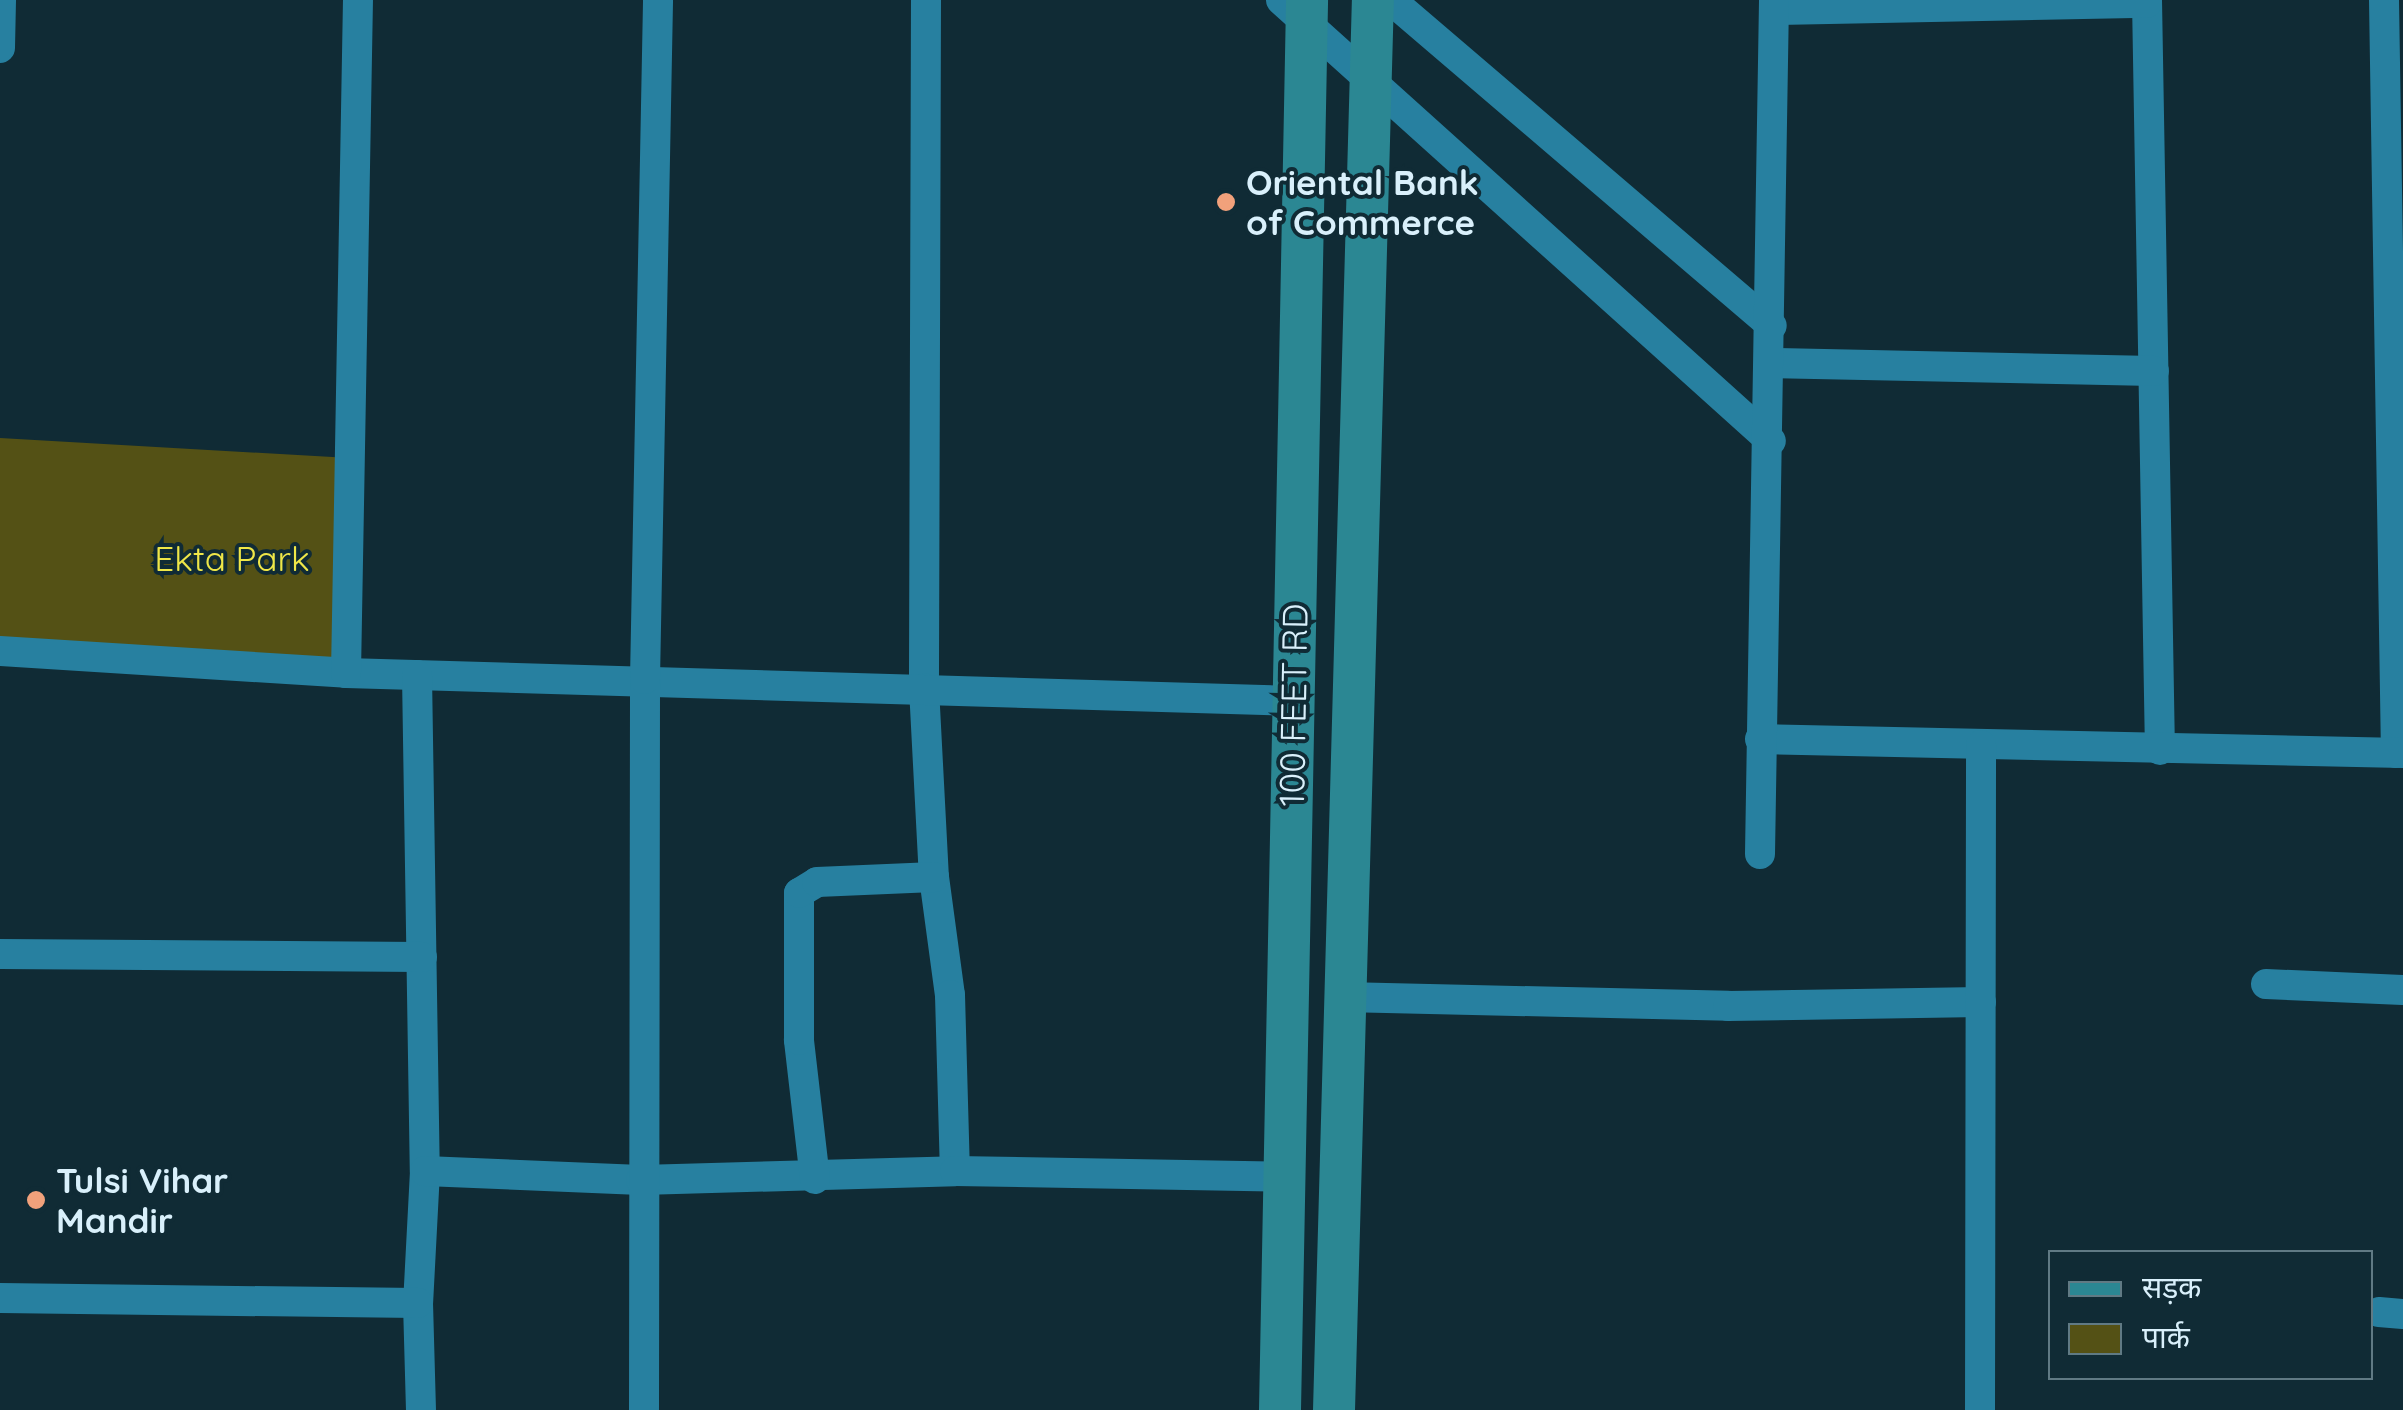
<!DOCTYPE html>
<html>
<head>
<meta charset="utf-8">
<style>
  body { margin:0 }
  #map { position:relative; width:2403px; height:1410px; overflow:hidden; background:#102b35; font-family:Quicksand,"Noto Sans Devanagari",sans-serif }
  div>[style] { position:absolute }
  .green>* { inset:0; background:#545115 }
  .minor>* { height:30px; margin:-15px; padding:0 15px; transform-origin:15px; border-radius:15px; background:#2780a0 }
  .secondary>* { height:42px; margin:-21px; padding:0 21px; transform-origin:21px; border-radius:21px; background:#2b8793 }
  .dots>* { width:28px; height:28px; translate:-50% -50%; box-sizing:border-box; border:5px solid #102b35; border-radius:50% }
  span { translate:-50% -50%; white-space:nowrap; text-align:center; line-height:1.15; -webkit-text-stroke:8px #102b35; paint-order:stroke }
  .poi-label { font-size:35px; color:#d9f0fb; font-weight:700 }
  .left { translate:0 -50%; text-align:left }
  .park-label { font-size:35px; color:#efe748 }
  .street-label { font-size:35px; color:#d9f0fb }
  .legend { position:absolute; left:2048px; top:1250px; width:325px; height:130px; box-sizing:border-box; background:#102b35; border:2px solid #607a84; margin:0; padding:12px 18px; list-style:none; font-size:30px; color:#d9f0fb }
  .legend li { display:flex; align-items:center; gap:20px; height:50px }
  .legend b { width:50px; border:2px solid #607a84 }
</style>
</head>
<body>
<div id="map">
  <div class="green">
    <i style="clip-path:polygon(0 438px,350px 458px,346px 673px,0 650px)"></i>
  </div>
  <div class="minor">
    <i style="left:926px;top:0;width:688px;rotate:90.17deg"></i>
    <i style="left:924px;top:688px;width:189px;rotate:87deg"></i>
    <i style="left:934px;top:877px;width:119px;rotate:82.3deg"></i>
    <i style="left:950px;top:995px;width:176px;rotate:88.4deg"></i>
    <i style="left:1281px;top:0;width:659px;rotate:41.99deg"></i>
    <i style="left:1391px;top:0;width:501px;rotate:40.55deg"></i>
    <i style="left:2147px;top:0;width:750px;rotate:89.01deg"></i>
    <i style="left:2384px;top:0;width:753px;rotate:89.09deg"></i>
    <i style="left:1774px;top:10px;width:373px;rotate:-1.1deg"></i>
    <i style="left:0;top:48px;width:48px;rotate:-88.8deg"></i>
    <i style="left:1772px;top:363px;width:382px;rotate:1.2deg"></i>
    <i style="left:0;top:651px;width:347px;rotate:3.6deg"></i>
    <i style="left:346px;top:673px;width:947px;rotate:1.69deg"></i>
    <i style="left:346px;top:673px;width:673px;rotate:-88.98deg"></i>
    <i style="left:417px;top:675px;width:496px;rotate:89.1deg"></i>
    <i style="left:425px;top:1171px;width:132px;rotate:93deg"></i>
    <i style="left:418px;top:1303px;width:107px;rotate:88.4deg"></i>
    <i style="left:1760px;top:739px;width:643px;rotate:1.25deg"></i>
    <i style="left:1760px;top:854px;width:854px;rotate:-89.06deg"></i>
    <i style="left:0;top:954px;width:422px;rotate:0.4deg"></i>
    <i style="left:2266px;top:984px;width:137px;rotate:2.5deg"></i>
    <i style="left:1343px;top:997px;width:385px;rotate:1.3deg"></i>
    <i style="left:1728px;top:1006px;width:253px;rotate:-0.9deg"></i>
    <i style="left:425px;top:1171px;width:216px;rotate:2.4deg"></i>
    <i style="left:641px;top:1180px;width:314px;rotate:-1.6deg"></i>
    <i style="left:955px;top:1171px;width:329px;rotate:1deg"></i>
    <i style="left:815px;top:1179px;width:140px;rotate:-96.6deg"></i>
    <i style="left:799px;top:1040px;width:147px;rotate:-90deg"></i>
    <i style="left:799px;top:893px;width:21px;rotate:-31deg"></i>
    <i style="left:817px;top:882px;width:117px;rotate:-2.4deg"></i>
    <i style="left:0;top:1298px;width:418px;rotate:0.7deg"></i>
    <i style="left:2379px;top:1312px;width:24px;rotate:5deg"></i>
    <i style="left:644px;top:1410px;width:731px;rotate:-89.92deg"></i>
    <i style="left:645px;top:679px;width:679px;rotate:-88.9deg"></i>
    <i style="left:1980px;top:1410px;width:665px;rotate:-89.91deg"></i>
  </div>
  <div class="secondary">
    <i style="left:1280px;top:1410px;width:1410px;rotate:-88.9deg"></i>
    <i style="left:1334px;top:1410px;width:1411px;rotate:-88.42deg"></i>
  </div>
  <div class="dots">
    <i style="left:1226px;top:202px;background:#f1a17b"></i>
    <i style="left:36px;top:1200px;background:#f1a17b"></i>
  </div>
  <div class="poi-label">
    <span class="left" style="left:1246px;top:202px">Oriental Bank<br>of Commerce</span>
    <span class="left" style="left:56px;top:1200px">Tulsi Vihar<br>Mandir</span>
  </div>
  <div class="park-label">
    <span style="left:232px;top:558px">Ekta Park</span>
  </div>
  <div class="street-label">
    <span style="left:1293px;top:705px;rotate:-89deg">100 FEET RD</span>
  </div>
  <ul class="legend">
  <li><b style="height:12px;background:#2b8793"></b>सड़क</li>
  <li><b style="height:28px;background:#545115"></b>पार्क</li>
  </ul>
</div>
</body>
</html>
